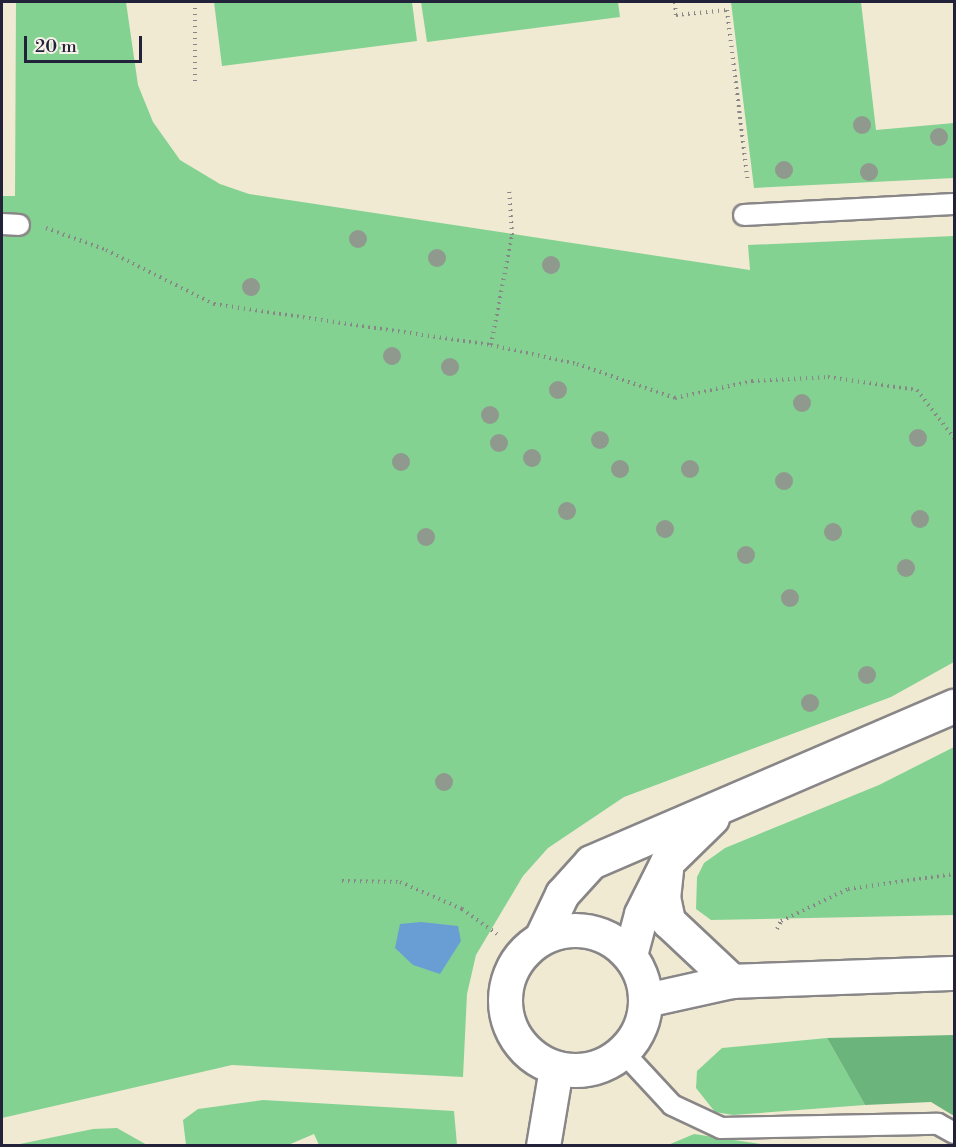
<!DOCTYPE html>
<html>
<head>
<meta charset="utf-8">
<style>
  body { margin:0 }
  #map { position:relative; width:956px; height:1147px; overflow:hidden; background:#f0ead3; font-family:"Libre Bodoni",serif }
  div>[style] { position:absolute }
  .green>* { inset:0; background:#84d291 }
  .forest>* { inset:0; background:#6bb47b }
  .water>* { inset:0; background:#699ed5 }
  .path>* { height:4px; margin-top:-2px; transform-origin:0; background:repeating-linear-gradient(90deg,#898687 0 1.5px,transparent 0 6px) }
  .roads { filter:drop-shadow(2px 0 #898687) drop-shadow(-2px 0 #898687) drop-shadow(0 2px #898687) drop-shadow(0 -2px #898687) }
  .service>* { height:20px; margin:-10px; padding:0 10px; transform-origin:10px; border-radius:10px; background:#fff }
  .minor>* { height:33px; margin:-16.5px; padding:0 16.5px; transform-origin:16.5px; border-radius:16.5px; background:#fff }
  .minor>.ring { margin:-16.5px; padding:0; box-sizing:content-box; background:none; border:33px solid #fff; border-radius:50% }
  .trees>* { width:18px; height:18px; margin:-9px; border-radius:50%; background:#8f998e }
  span { translate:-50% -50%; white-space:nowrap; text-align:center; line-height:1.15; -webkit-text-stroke:4.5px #f7f3e8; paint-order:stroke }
  .frame { position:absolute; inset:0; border:3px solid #22223b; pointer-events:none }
  .scale { position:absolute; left:24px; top:36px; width:118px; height:27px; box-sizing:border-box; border:3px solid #22223b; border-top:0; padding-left:8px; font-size:18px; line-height:21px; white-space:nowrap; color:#22223b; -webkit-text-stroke:4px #f7f3e8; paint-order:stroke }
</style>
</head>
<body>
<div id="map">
  <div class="green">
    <i style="clip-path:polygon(16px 2px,126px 2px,138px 85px,153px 122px,180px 160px,220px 184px,249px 194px,750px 270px,748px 245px,954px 236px,954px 662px,891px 697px,624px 797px,548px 848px,523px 876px,476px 955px,467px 994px,463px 1077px,232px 1065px,2px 1118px,2px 196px,15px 196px)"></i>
    <i style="clip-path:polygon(214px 2px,412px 2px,417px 41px,222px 66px)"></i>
    <i style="clip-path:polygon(421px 2px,618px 2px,620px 17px,427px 42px)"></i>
    <i style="clip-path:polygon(731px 2px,861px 2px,876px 130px,954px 123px,954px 178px,754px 188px)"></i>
    <i style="clip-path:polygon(954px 747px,954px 915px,711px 920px,696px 909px,697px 877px,704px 863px,725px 848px,879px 785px)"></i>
    <i style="clip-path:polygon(827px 1038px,865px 1105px,733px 1115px,715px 1112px,696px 1088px,697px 1071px,722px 1048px)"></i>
    <i style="clip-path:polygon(263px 1100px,454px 1111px,457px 1145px,319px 1145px,314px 1134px,288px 1145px,186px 1145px,183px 1120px,198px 1109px)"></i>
    <i style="clip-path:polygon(117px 1128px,147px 1145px,15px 1145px,93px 1129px)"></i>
    <i style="clip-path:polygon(694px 1134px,768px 1145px,668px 1145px)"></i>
  </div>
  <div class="forest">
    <i style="clip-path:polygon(954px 1035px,954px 1116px,931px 1102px,865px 1105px,827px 1038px)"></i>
  </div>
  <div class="water">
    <i style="clip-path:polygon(421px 922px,458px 926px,461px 941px,440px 974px,413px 965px,395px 948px,400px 924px)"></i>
  </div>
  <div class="path">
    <i style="left:195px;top:2px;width:82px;rotate:90deg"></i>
    <i style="left:675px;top:2px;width:13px;rotate:86deg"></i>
    <i style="left:676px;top:15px;width:51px;rotate:-5.6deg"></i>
    <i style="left:727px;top:10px;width:174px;rotate:83.1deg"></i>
    <i style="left:46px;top:228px;width:64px;rotate:20.1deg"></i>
    <i style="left:106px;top:250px;width:121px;rotate:26.6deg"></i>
    <i style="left:214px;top:304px;width:280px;rotate:8.4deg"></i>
    <i style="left:491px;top:345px;width:88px;rotate:12.5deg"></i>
    <i style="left:577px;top:364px;width:104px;rotate:19.1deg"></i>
    <i style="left:675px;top:398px;width:79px;rotate:-12.4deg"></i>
    <i style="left:752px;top:381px;width:76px;rotate:-3deg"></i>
    <i style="left:828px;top:377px;width:90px;rotate:8.3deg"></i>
    <i style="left:917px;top:390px;width:61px;rotate:52.4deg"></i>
    <i style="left:491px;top:345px;width:112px;rotate:-79.2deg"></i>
    <i style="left:512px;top:235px;width:47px;rotate:-93.7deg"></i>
    <i style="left:342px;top:881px;width:58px;rotate:1deg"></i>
    <i style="left:400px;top:882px;width:68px;rotate:23.5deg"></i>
    <i style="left:462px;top:909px;width:43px;rotate:35.5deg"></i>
    <i style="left:777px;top:929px;width:9px;rotate:-63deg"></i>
    <i style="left:781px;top:921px;width:74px;rotate:-25.5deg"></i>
    <i style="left:848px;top:889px;width:107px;rotate:-8.1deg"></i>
  </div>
  <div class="roads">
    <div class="service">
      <i style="left:744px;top:215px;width:210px;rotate:-3deg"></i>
      <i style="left:2px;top:224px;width:17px;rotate:3deg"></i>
      <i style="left:623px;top:1052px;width:72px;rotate:47.2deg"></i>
      <i style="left:672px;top:1105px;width:54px;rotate:25.1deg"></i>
      <i style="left:721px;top:1128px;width:217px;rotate:-1.1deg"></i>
      <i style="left:938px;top:1124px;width:18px;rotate:29deg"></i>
    </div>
    <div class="minor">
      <i style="left:666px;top:870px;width:27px;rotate:96deg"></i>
      <i style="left:663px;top:897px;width:25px;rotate:78deg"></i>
      <i style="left:668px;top:921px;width:88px;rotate:43.2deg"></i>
      <i class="ring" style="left:505px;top:930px;width:107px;height:107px"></i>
      <i style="left:541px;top:938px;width:49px;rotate:-64.5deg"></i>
      <i style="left:562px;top:894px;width:43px;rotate:-47.8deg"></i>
      <i style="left:591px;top:862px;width:395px;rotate:-23.3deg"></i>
      <i style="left:630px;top:955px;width:42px;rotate:-75deg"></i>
      <i style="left:641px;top:914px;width:58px;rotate:-63.4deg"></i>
      <i style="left:667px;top:862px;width:63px;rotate:-44.4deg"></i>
      <i style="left:646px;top:1000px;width:88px;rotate:-12.5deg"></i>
      <i style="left:732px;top:981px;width:222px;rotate:-2.1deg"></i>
      <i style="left:543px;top:1146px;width:79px;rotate:-80.5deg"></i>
    </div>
  </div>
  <div class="trees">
    <i style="left:862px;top:125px"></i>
    <i style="left:939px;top:137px"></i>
    <i style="left:784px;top:170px"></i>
    <i style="left:869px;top:172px"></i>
    <i style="left:358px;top:239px"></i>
    <i style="left:437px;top:258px"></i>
    <i style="left:551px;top:265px"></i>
    <i style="left:251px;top:287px"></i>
    <i style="left:392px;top:356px"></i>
    <i style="left:450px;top:367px"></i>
    <i style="left:558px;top:390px"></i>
    <i style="left:802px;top:403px"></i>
    <i style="left:490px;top:415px"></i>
    <i style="left:918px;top:438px"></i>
    <i style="left:600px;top:440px"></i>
    <i style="left:499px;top:443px"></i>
    <i style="left:532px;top:458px"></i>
    <i style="left:401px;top:462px"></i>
    <i style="left:620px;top:469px"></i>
    <i style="left:690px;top:469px"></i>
    <i style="left:784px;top:481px"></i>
    <i style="left:567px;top:511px"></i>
    <i style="left:920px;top:519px"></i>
    <i style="left:665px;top:529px"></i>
    <i style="left:833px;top:532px"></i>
    <i style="left:426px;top:537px"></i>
    <i style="left:746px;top:555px"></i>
    <i style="left:906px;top:568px"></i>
    <i style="left:790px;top:598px"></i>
    <i style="left:867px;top:675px"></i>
    <i style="left:810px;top:703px"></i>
    <i style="left:444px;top:782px"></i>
  </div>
  <div class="frame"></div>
  <div class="scale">20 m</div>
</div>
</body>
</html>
